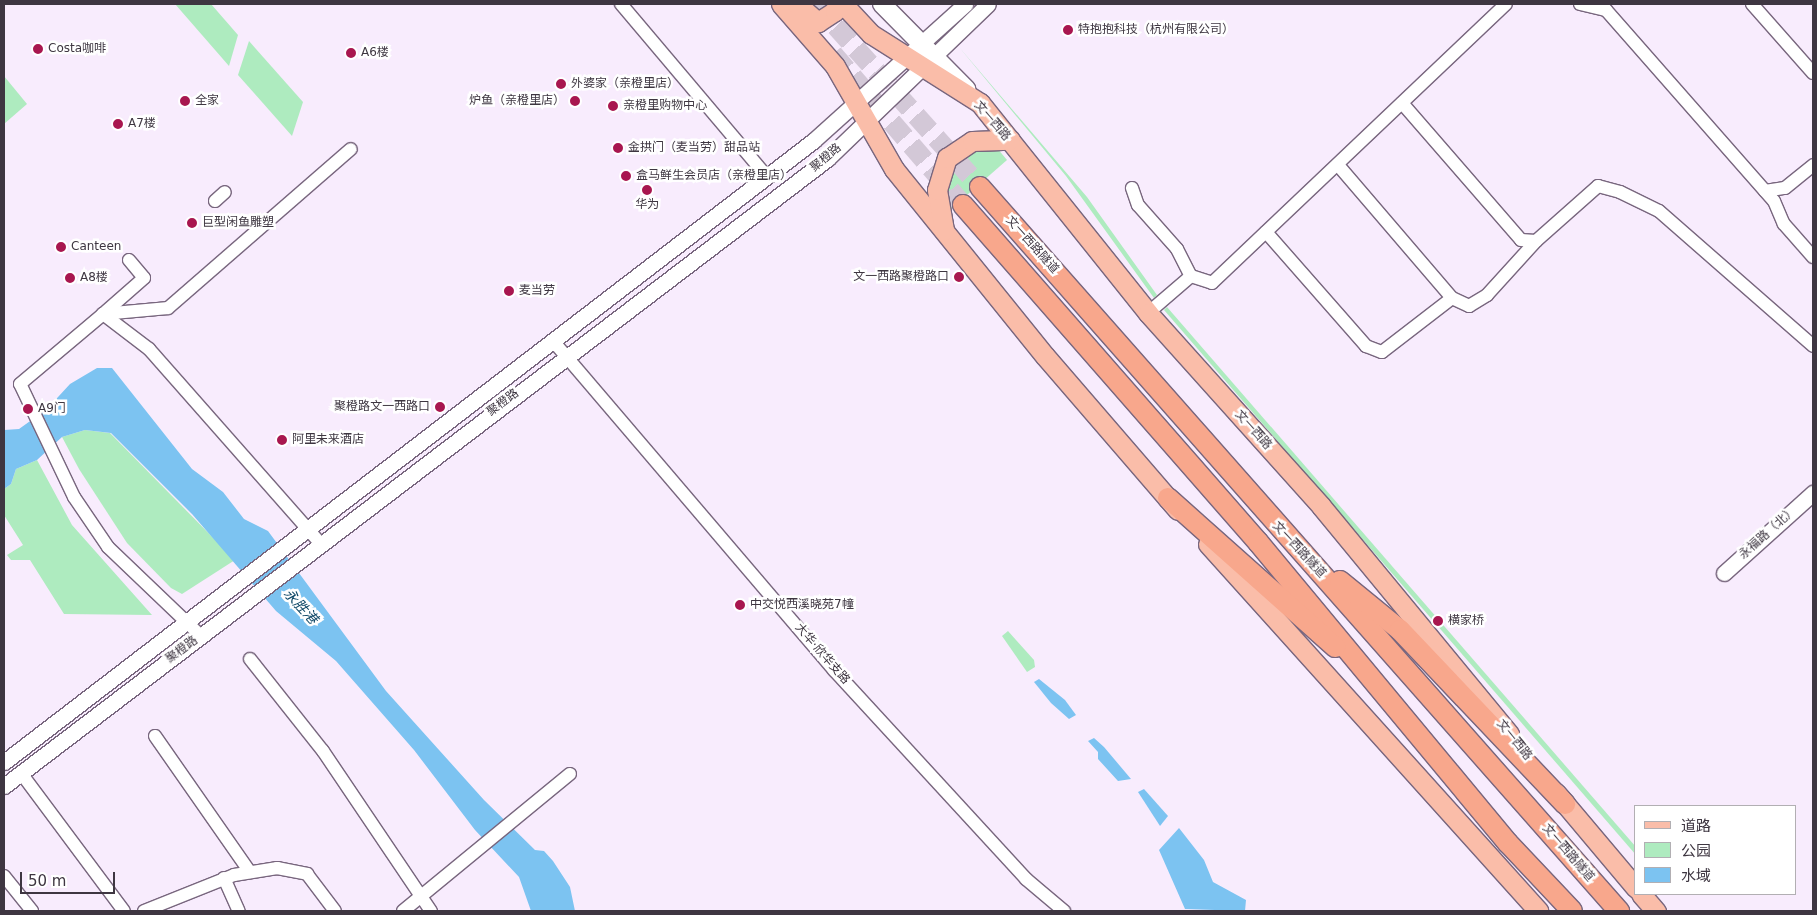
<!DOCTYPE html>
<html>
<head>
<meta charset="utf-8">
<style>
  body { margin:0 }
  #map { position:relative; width:1817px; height:915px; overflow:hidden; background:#f8ecfd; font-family:"DejaVu Sans","Noto Sans SC",sans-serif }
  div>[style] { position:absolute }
  .green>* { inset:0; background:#aeebbf }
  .water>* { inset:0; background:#7cc3f1 }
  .trunk-tunnel>* { height:20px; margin-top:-10px; transform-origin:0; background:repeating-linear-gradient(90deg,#d3c8d7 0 20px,transparent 0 30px) }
  .roads { filter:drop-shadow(1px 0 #78667e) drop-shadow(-1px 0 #78667e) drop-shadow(0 1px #78667e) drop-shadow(0 -1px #78667e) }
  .minor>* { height:12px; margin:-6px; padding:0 6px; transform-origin:6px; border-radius:6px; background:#fff }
  .tertiary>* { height:15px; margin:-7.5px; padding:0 7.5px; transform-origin:7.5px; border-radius:7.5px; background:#fff }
  .secondary>* { height:18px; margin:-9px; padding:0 9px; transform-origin:9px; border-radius:9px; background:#fff }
  .primary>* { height:19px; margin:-9.5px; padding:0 9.5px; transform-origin:9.5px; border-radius:9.5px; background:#fabda9 }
  .trunk>* { height:20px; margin:-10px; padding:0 10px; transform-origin:10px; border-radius:10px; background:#f8a78c }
  .dots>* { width:14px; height:14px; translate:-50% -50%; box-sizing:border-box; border:2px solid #fff; border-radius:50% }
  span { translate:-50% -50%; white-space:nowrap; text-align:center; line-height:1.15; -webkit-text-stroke:5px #fff; paint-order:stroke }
  .poi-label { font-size:12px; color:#3e3641 }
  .left { translate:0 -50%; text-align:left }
  .right { translate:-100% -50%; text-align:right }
  .street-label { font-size:12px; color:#3e3641 }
  .water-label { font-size:14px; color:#0d4665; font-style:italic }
  .frame { position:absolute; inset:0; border:5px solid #3e3641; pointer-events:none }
  .legend { position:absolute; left:1634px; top:805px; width:162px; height:90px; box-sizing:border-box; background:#fff; border:1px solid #b2afb3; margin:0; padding:6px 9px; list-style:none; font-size:15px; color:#3e3641 }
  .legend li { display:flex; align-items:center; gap:10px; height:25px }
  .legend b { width:25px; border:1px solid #b2afb3 }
  .scale { position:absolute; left:20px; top:872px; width:95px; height:22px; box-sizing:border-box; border:2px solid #3e3641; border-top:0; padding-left:6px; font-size:15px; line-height:18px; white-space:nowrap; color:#3e3641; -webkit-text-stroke:4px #fff; paint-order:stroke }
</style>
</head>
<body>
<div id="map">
  <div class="green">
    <i style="clip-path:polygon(175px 4px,211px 4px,238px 35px,229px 66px)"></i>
    <i style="clip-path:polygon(249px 41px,303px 102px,292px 136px,238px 75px)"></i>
    <i style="clip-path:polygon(959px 47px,1087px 197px,1157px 295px,1154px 298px,1066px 176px)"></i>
    <i style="clip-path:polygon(4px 76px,27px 104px,4px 124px)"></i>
    <i style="clip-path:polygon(966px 148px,997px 148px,1007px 160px,951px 209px,944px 195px,951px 162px)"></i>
    <i style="clip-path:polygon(1167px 307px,1636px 847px,1636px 855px,1164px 310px)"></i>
    <i style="clip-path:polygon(85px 430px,110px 433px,235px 560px,182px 594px,171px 588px,127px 543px,79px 469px,62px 437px)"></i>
    <i style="clip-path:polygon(37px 460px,72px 525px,152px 615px,64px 614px,30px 560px,11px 560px,7px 555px,23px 545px,4px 515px,4px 489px,11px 484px,16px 469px)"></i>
    <i style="clip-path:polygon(1008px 631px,1034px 660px,1035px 667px,1027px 672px,1002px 636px)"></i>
  </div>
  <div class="water">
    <i style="clip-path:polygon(97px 368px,112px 368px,192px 469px,223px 492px,244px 519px,268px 531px,386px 691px,484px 800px,535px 850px,544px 851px,553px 861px,570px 887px,575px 911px,531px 911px,519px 877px,475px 830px,414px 750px,336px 661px,276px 611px,192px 514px,111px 433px,85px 430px,62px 437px,37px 460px,16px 469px,11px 484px,4px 489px,4px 430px,19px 429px,47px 409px,70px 384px)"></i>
    <i style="clip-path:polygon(1039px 679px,1065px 700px,1076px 715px,1069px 719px,1051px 703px,1034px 682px)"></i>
    <i style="clip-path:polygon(1094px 738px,1104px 747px,1131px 779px,1118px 781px,1098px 759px,1098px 752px,1088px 741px)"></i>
    <i style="clip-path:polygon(1144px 789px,1168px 816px,1160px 826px,1138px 792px)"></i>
    <i style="clip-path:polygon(1179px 828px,1204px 860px,1213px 882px,1246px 900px,1245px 911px,1185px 909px,1159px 850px)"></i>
  </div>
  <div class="trunk-tunnel">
    <i style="left:816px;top:4px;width:246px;rotate:48.1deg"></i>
    <i style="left:833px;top:54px;width:199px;rotate:49.3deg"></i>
  </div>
  <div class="roads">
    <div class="minor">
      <i style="left:621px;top:4px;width:226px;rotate:49.8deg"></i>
      <i style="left:1580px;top:4px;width:27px;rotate:13deg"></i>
      <i style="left:1606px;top:10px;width:254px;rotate:48.7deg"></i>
      <i style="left:1774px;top:201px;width:25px;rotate:67deg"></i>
      <i style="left:1784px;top:224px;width:44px;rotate:48.7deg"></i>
      <i style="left:1752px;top:4px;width:92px;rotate:48.5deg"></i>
      <i style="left:1402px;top:103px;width:181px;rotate:49deg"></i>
      <i style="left:1521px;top:240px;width:15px;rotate:4deg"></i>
      <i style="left:1536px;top:241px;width:83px;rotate:-41.6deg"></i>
      <i style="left:1598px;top:186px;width:23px;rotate:15deg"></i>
      <i style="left:1620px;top:192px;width:43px;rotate:26deg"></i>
      <i style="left:1659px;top:211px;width:205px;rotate:41.2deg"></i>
      <i style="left:1338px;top:165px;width:175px;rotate:49.4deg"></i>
      <i style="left:1452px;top:298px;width:19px;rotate:25deg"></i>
      <i style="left:1469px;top:306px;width:21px;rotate:-31deg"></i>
      <i style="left:1487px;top:295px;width:73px;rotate:-47.8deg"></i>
      <i style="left:1132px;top:188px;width:18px;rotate:71deg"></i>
      <i style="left:1138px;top:205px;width:59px;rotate:48.4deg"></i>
      <i style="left:1177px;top:249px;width:30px;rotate:63deg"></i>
      <i style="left:1191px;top:276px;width:57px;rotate:139.3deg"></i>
      <i style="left:1765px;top:191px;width:20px;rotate:-9deg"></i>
      <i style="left:1785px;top:188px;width:36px;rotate:-39deg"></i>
      <i style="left:215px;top:201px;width:13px;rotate:-42deg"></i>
      <i style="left:1266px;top:232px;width:152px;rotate:48.7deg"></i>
      <i style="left:1366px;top:346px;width:17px;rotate:21deg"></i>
      <i style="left:1382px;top:352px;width:88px;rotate:-37.6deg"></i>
      <i style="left:129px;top:260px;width:23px;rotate:50deg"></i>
      <i style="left:144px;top:278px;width:55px;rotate:138.7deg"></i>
      <i style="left:103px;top:314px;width:58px;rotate:37.3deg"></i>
      <i style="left:149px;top:349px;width:259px;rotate:48.6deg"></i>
      <i style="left:1191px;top:276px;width:22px;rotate:18deg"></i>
      <i style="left:1212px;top:283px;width:405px;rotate:-43.5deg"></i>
      <i style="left:553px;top:341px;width:433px;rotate:49.5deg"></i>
      <i style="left:834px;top:670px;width:284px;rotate:47.4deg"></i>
      <i style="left:1026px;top:879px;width:50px;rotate:40.1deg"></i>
      <i style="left:200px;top:635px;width:127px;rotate:-136.3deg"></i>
      <i style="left:108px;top:547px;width:60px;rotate:-124.2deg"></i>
      <i style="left:74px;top:497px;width:125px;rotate:-115.5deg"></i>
      <i style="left:20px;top:384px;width:109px;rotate:-40.1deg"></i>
      <i style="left:103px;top:314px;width:65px;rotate:-5.3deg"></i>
      <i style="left:168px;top:308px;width:242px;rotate:-41deg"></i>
      <i style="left:250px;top:659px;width:117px;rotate:51.6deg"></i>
      <i style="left:323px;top:751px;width:193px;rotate:56deg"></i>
      <i style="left:155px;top:736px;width:166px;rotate:55.1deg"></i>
      <i style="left:21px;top:773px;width:172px;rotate:53.3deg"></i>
      <i style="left:4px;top:876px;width:45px;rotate:51.3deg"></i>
      <i style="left:224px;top:878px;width:36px;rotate:66deg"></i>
      <i style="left:144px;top:911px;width:97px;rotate:-21.8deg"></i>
      <i style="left:234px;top:875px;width:44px;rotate:-9.2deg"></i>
      <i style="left:277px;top:868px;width:31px;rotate:11deg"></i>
      <i style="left:307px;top:874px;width:46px;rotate:52.9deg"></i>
      <i style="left:403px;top:911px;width:216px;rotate:-39.4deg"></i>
    </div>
    <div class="tertiary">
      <i style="left:1724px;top:573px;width:120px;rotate:-42deg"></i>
      <i style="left:4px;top:762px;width:1020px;rotate:-37.51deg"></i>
      <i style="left:813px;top:141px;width:205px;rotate:-42deg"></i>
      <i style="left:4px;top:786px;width:1035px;rotate:-37.3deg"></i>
      <i style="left:827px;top:159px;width:223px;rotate:-43.9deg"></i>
    </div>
    <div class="secondary">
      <i style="left:882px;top:4px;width:120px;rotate:45.3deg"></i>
    </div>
    <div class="primary">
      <i style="left:781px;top:4px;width:82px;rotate:48.9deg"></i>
      <i style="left:835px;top:66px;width:119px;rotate:60.2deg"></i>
      <i style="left:894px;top:169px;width:240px;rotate:51.1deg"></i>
      <i style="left:1045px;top:356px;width:203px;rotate:49.2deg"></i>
      <i style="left:797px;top:4px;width:28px;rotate:41deg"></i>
      <i style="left:818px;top:22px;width:20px;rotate:-33deg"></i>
      <i style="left:835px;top:11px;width:7px;rotate:-74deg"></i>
      <i style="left:843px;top:4px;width:41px;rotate:47deg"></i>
      <i style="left:871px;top:34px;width:129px;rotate:32.3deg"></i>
      <i style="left:980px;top:103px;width:269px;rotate:51.3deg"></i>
      <i style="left:1148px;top:313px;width:259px;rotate:48.1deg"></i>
      <i style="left:1321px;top:506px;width:296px;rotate:50.5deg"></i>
      <i style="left:944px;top:230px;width:41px;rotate:-99.9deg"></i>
      <i style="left:937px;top:190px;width:34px;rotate:-73deg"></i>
      <i style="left:947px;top:158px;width:30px;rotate:-34deg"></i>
      <i style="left:972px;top:141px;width:38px;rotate:-2deg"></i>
      <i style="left:1208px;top:544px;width:494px;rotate:48deg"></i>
      <i style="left:1556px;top:793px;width:124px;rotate:49.9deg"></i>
      <i style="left:1641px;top:894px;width:23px;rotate:49deg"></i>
    </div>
    <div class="trunk">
      <i style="left:980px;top:187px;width:966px;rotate:48.57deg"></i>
      <i style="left:963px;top:205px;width:448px;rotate:48.8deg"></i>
      <i style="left:1258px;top:542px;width:391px;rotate:50.3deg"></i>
      <i style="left:1508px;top:843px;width:93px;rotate:46.7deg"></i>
      <i style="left:1168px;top:498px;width:224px;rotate:41.7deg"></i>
      <i style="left:1340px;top:581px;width:77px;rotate:39.2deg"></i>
      <i style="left:1400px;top:630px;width:240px;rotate:46.5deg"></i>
    </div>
  </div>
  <div class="dots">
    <i style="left:1068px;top:30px;background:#a8164f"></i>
    <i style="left:38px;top:49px;background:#a8164f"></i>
    <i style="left:351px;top:53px;background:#a8164f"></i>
    <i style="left:561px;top:84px;background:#a8164f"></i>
    <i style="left:185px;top:101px;background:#a8164f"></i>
    <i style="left:575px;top:101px;background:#a8164f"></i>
    <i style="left:613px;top:106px;background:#a8164f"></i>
    <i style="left:118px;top:124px;background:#a8164f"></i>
    <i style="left:618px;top:148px;background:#a8164f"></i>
    <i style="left:626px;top:176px;background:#a8164f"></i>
    <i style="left:647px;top:190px;background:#a8164f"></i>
    <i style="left:192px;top:223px;background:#a8164f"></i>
    <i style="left:61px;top:247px;background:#a8164f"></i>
    <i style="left:959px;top:277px;background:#a8164f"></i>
    <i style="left:70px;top:278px;background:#a8164f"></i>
    <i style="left:509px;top:291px;background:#a8164f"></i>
    <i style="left:440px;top:407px;background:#a8164f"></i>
    <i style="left:28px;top:409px;background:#a8164f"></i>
    <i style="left:282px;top:440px;background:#a8164f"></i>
    <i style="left:740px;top:605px;background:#a8164f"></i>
    <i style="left:1438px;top:621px;background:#a8164f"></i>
  </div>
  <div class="poi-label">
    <span class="left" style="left:1078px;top:30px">特抱抱科技（杭州有限公司）</span>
    <span class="left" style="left:48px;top:49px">Costa咖啡</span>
    <span class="left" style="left:361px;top:53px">A6楼</span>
    <span class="left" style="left:571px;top:84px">外婆家（亲橙里店）</span>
    <span class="left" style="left:195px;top:101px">全家</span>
    <span class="right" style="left:565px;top:101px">炉鱼（亲橙里店）</span>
    <span class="left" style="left:623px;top:106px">亲橙里购物中心</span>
    <span class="left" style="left:128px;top:124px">A7楼</span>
    <span class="left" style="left:628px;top:148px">金拱门（麦当劳）甜品站</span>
    <span class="left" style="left:636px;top:176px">盒马鲜生会员店（亲橙里店）</span>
    <span style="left:647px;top:205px">华为</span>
    <span class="left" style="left:202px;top:223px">巨型闲鱼雕塑</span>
    <span class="left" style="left:71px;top:247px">Canteen</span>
    <span class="right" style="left:949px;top:277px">文一西路聚橙路口</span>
    <span class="left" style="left:80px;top:278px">A8楼</span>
    <span class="left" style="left:519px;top:291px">麦当劳</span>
    <span class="right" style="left:430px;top:407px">聚橙路文一西路口</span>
    <span class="left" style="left:38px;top:409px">A9门</span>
    <span class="left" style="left:292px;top:440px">阿里未来酒店</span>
    <span class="left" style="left:750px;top:605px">中交悦西溪晓苑7幢</span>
    <span class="left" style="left:1448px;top:621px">横家桥</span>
  </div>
  <div class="street-label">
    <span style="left:992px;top:121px;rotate:49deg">文一西路</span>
    <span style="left:826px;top:158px;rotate:-40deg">聚橙路</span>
    <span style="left:1032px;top:245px;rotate:48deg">文一西路隧道</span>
    <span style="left:503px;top:403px;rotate:-37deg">聚橙路</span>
    <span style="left:1253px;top:430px;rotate:48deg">文一西路</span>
    <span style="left:1768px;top:533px;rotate:-42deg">永福路（北）</span>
    <span style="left:1299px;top:550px;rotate:47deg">文一西路隧道</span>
    <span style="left:182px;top:650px;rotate:-37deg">聚橙路</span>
    <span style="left:822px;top:654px;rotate:49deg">大华·欣华支路</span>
    <span style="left:1514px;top:740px;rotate:51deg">文一西路</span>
    <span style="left:1568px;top:853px;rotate:49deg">文一西路隧道</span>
  </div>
  <div class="water-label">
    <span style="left:301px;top:606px;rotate:47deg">永胜港</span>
  </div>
  <div class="frame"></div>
  <ul class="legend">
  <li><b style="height:6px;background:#fabda9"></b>道路</li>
  <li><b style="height:14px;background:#aeebbf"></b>公园</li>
  <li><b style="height:14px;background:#7cc3f1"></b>水域</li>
  </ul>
  <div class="scale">50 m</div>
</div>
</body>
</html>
